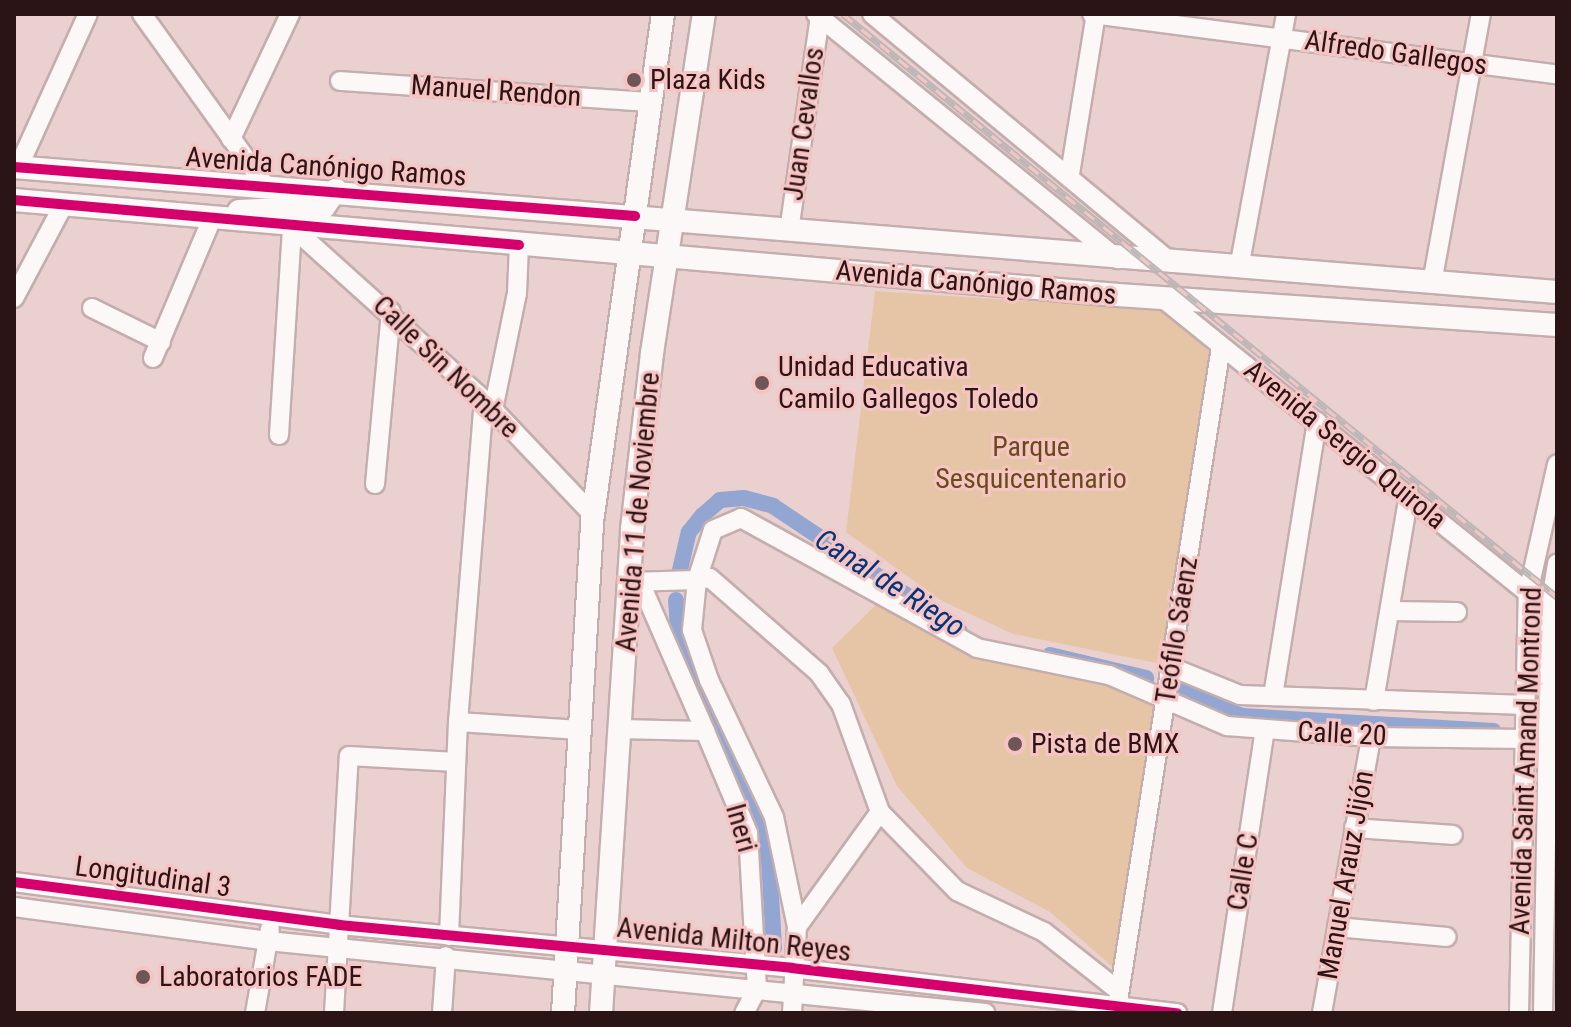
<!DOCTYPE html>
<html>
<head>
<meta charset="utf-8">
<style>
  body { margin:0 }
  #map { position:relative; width:1571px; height:1027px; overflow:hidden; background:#ebd0d0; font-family:"Roboto Condensed",sans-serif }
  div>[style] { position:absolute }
  .green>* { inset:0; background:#e6c5a6 }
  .canal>* { height:16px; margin:-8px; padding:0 8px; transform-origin:8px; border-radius:8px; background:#92a6d1 }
  .roads { filter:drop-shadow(2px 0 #c4adad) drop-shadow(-2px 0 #c4adad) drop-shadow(0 2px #c4adad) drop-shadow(0 -2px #c4adad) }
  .minor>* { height:18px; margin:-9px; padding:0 9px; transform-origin:9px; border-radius:9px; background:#fcf8f8 }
  .major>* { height:22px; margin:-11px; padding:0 11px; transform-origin:11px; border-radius:11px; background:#fcf8f8 }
  .rail>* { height:7px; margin-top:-3.5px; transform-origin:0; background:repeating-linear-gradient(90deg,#f7c4c4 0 12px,#bcb6b6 0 24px); box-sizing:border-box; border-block:2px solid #bcb6b6 }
  .cycleway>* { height:10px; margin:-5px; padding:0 5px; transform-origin:5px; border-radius:5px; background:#d6006c }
  .dots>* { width:22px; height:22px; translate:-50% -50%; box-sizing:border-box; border:4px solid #f7c4c4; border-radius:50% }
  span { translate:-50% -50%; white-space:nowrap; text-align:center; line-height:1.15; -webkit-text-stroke:6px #f7c4c4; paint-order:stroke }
  .street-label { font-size:28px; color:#2a1415 }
  .poi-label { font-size:28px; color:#2a1415 }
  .left { translate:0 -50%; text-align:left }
  .park-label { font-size:28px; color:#694c16 }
  .water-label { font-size:30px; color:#00347b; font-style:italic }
  .frame { position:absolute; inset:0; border:16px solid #2a1415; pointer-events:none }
</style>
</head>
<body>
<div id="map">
  <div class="green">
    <i style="clip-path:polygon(875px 291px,1163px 310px,1212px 354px,1161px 664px,1013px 634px,942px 601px,846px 532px)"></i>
    <i style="clip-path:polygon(883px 598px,973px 651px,1107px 680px,1159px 701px,1116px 970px,1050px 912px,967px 868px,897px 786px,832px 648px)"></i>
  </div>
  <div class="canal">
    <i style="left:680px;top:570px;width:39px;rotate:-77deg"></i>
    <i style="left:689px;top:532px;width:22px;rotate:-51deg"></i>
    <i style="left:703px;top:515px;width:23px;rotate:-41deg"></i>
    <i style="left:720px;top:500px;width:24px;rotate:-5deg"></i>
    <i style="left:744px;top:498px;width:30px;rotate:15deg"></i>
    <i style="left:773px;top:506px;width:224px;rotate:33.7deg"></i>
    <i style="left:676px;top:600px;width:42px;rotate:85.9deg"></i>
    <i style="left:679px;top:642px;width:27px;rotate:70deg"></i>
    <i style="left:688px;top:667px;width:165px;rotate:64.2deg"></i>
    <i style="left:760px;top:816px;width:45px;rotate:78.4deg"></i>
    <i style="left:769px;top:860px;width:88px;rotate:86.7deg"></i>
    <i style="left:1050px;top:655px;width:99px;rotate:13.5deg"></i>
    <i style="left:1170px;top:687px;width:78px;rotate:21.9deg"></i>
    <i style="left:1242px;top:716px;width:252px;rotate:3.4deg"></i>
  </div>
  <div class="roads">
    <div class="minor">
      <i style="left:142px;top:14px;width:211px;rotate:54.3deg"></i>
      <i style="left:816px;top:14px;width:389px;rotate:39.1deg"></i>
      <i style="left:872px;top:14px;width:390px;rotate:39.7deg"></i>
      <i style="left:1092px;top:14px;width:469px;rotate:7.4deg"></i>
      <i style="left:340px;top:81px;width:312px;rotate:3.9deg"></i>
      <i style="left:231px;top:139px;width:138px;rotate:-64.7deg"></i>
      <i style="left:18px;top:168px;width:169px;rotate:-65.6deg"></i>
      <i style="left:1070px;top:174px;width:162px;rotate:-80.8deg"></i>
      <i style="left:292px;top:227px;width:258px;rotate:42deg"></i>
      <i style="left:484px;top:400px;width:158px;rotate:46.5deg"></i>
      <i style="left:789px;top:231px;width:216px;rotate:-81.8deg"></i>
      <i style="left:1239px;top:268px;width:258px;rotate:-79.5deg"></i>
      <i style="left:1432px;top:283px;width:273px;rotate:-79.7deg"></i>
      <i style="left:1161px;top:297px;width:471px;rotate:38.9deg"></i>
      <i style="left:14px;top:298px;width:106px;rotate:-62deg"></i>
      <i style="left:92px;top:308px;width:77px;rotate:26.2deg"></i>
      <i style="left:153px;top:358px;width:154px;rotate:-67.1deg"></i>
      <i style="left:493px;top:410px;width:119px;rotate:-78.4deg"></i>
      <i style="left:517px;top:293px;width:48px;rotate:-87.6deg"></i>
      <i style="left:279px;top:435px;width:208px;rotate:-86.4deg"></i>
      <i style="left:375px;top:484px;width:173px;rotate:-84.7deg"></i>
      <i style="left:629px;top:582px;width:68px;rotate:-1.7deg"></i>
      <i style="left:697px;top:580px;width:52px;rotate:-72.3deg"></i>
      <i style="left:713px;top:530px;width:30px;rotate:-23deg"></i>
      <i style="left:741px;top:518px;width:269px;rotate:28.8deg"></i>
      <i style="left:977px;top:648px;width:135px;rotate:11.6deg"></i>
      <i style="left:1109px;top:675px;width:129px;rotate:23.4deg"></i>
      <i style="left:1227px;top:726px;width:144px;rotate:4.4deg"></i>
      <i style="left:1371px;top:737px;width:154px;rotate:0.7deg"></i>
      <i style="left:640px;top:582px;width:163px;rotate:66.4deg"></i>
      <i style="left:1390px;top:611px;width:67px;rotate:0.9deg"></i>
      <i style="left:1171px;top:667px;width:74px;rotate:22.1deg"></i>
      <i style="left:1240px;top:695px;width:286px;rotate:2deg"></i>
      <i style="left:1273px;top:696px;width:278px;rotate:-80.9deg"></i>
      <i style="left:1374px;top:701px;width:209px;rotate:-80.4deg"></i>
      <i style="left:458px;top:722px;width:122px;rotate:3.8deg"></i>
      <i style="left:619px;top:729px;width:86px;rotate:1.3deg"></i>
      <i style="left:705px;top:731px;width:111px;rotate:67.1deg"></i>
      <i style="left:748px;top:833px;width:156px;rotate:86.7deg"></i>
      <i style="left:757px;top:989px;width:27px;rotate:118deg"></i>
      <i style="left:1354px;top:828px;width:99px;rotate:4deg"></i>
      <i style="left:14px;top:882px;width:328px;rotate:7.5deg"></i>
      <i style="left:339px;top:925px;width:455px;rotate:5.4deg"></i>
      <i style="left:792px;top:968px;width:388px;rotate:6.7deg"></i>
      <i style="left:14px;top:907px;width:256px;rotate:7.6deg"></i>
      <i style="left:268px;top:941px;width:721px;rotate:5.73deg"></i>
      <i style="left:797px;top:927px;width:112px;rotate:-101.8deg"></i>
      <i style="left:774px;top:817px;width:152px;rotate:-115.4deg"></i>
      <i style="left:709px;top:680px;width:53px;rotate:-108.8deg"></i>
      <i style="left:692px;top:630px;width:50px;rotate:-84.3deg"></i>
      <i style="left:697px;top:580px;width:13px;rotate:-9deg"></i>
      <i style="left:710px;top:578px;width:145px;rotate:41.1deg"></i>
      <i style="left:819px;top:673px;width:38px;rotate:55deg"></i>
      <i style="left:841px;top:704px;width:115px;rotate:70.1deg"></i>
      <i style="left:880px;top:812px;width:110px;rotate:45.7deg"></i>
      <i style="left:957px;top:891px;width:96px;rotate:25.2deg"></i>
      <i style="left:1044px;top:932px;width:95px;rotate:38.2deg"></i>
      <i style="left:1337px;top:927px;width:110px;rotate:5.2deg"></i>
      <i style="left:449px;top:936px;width:214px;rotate:-87.6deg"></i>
      <i style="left:458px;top:722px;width:323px;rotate:-85.4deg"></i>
      <i style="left:1118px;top:1001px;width:662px;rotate:-81.05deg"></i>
      <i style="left:255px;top:1013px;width:85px;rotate:-79.9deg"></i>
      <i style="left:334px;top:1013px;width:257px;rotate:-86.7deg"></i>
      <i style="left:349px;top:756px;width:107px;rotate:3.2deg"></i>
      <i style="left:442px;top:1013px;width:57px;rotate:-86deg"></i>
      <i style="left:792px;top:1013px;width:86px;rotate:-86.7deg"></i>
      <i style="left:797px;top:927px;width:142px;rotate:-54.2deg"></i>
      <i style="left:1222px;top:1013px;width:286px;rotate:-81.4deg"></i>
      <i style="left:1322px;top:1013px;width:280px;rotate:-79.9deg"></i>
      <i style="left:1519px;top:1013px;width:420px;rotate:-88.8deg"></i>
      <i style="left:1528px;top:593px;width:132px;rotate:-77.3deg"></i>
      <i style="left:1543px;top:1013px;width:406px;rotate:-89deg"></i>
      <i style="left:1550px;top:607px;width:44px;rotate:-80.8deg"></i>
    </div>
    <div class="major">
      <i style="left:14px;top:167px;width:1548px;rotate:4.63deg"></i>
      <i style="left:14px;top:200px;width:1108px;rotate:4.92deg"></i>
      <i style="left:1118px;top:295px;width:440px;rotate:3.9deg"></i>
      <i style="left:239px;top:211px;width:85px;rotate:-2.7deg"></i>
      <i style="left:324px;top:207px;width:21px;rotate:-55deg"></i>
      <i style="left:563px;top:1013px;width:499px;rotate:-86.6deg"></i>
      <i style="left:593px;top:515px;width:506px;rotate:-82.05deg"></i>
      <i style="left:601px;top:1013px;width:485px;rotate:-86.3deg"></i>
      <i style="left:632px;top:529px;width:177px;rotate:-83.5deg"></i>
      <i style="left:652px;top:353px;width:343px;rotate:-81.3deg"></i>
    </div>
  </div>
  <div class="rail">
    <i style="left:843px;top:14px;width:922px;rotate:39.23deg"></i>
  </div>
  <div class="cycleway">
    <i style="left:14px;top:167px;width:623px;rotate:4.51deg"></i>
    <i style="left:14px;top:200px;width:507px;rotate:5.09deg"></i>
    <i style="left:14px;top:882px;width:328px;rotate:7.5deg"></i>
    <i style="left:339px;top:925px;width:455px;rotate:5.4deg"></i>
    <i style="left:792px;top:968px;width:388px;rotate:6.7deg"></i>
  </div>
  <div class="dots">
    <i style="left:634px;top:80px;background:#6e5656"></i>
    <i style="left:762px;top:383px;background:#6e5656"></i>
    <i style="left:1015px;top:744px;background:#6e5656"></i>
    <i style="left:143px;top:977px;background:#6e5656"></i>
  </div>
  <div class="street-label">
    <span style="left:1396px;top:53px;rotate:8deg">Alfredo Gallegos</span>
    <span style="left:496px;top:91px;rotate:4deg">Manuel Rendon</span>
    <span style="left:804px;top:124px;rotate:-82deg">Juan Cevallos</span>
    <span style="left:326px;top:167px;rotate:4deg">Avenida Canónigo Ramos</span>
    <span style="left:976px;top:283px;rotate:5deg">Avenida Canónigo Ramos</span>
    <span style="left:446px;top:367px;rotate:44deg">Calle Sin Nombre</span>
    <span style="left:1345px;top:445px;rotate:39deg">Avenida Sergio Quirola</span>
    <span style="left:638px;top:512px;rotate:-85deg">Avenida 11 de Noviembre</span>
    <span style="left:1177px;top:630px;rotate:-81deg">Teófilo Sáenz</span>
    <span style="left:1342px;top:734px;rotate:3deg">Calle 20</span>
    <span style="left:1526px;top:761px;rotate:-88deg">Avenida Saint Amand Montrond</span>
    <span style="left:741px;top:828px;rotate:74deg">Ineri</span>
    <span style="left:1243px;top:872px;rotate:-81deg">Calle C</span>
    <span style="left:1346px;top:875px;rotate:-80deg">Manuel Arauz Jijón</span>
    <span style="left:153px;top:877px;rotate:8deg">Longitudinal 3</span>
    <span style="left:734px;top:940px;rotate:6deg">Avenida Milton Reyes</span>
  </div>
  <div class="poi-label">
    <span class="left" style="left:650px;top:80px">Plaza Kids</span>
    <span class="left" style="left:778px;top:383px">Unidad Educativa<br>Camilo Gallegos Toledo</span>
    <span class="left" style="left:1031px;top:744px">Pista de BMX</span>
    <span class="left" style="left:159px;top:977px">Laboratorios FADE</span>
  </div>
  <div class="park-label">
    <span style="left:1031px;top:463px">Parque<br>Sesquicentenario</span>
  </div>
  <div class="water-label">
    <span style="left:890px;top:583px;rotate:33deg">Canal de Riego</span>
  </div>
  <div class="frame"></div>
</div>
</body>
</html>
